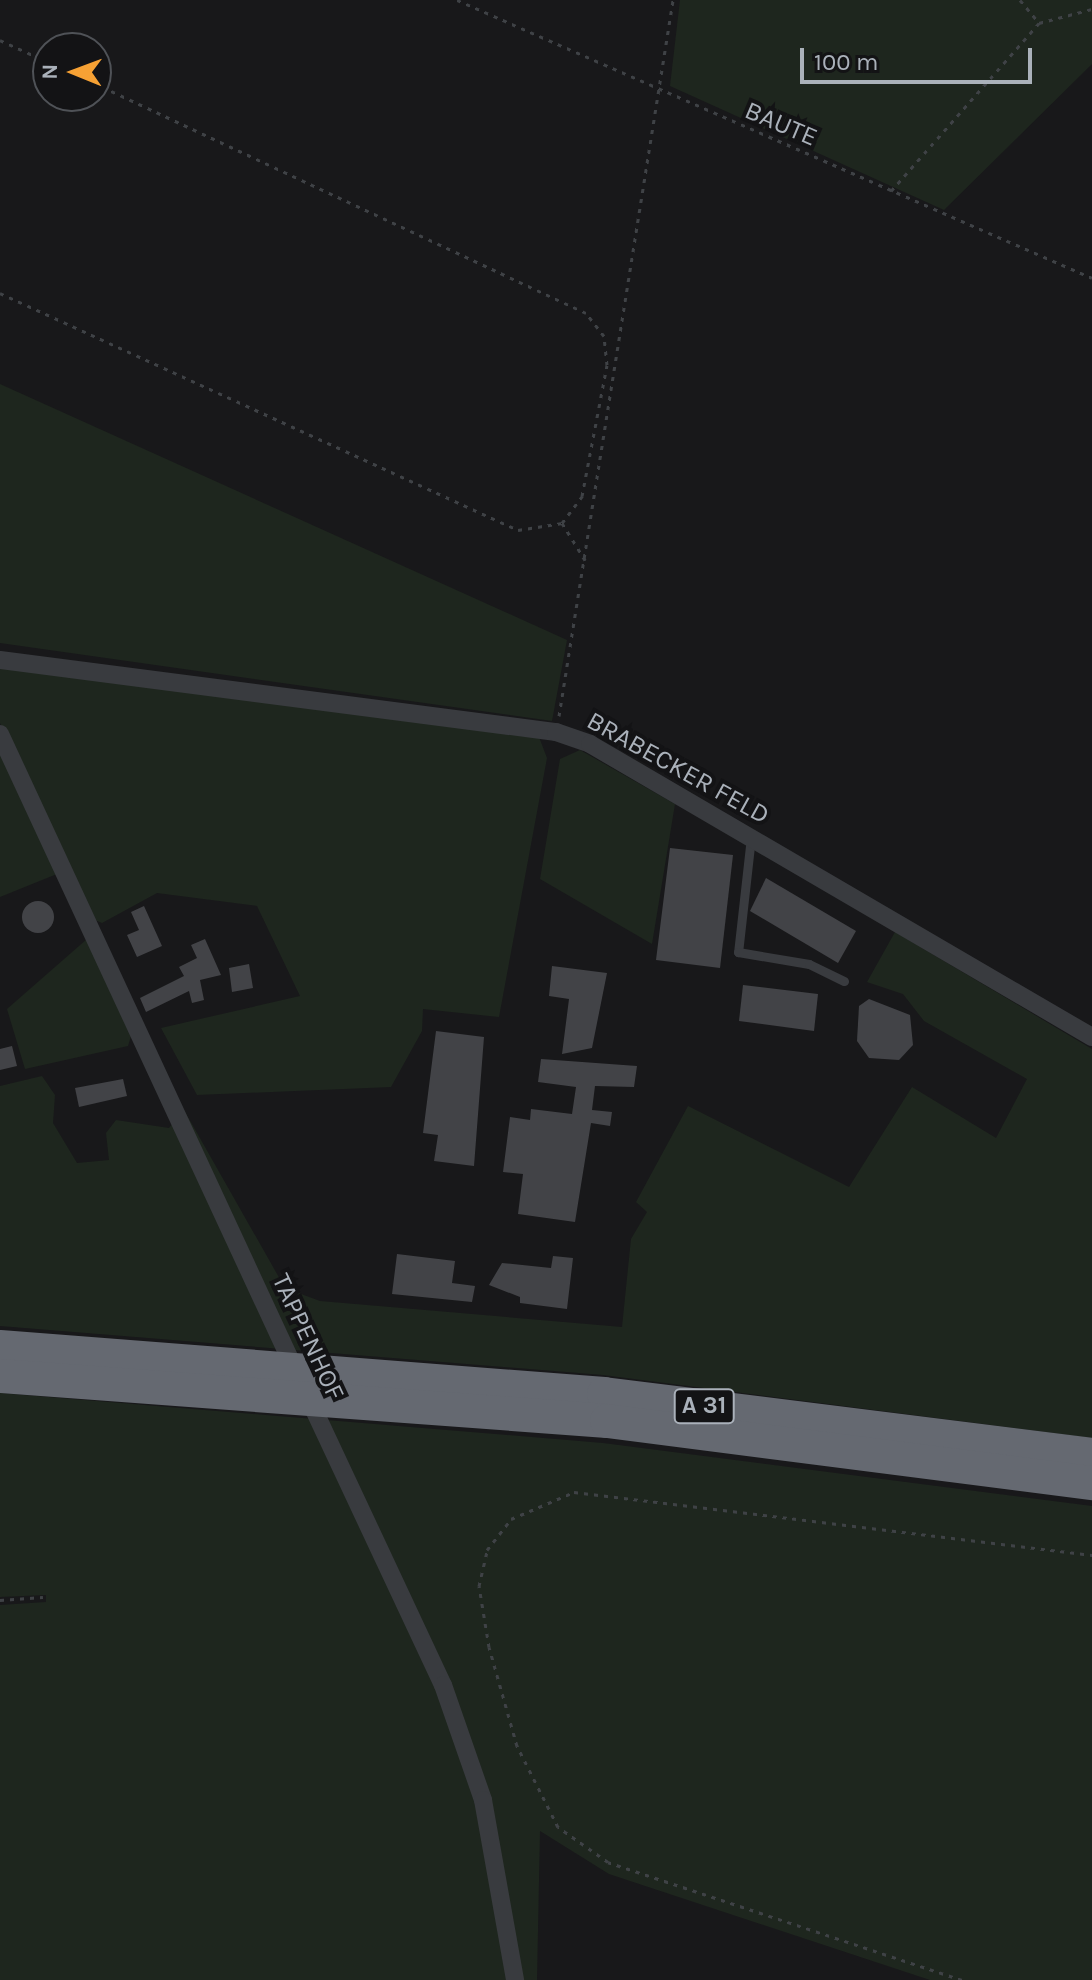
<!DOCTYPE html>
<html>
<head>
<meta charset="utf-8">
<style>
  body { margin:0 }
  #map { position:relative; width:1092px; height:1980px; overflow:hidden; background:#18181a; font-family:Karla,sans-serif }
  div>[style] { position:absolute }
  .green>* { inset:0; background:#1e261e }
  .building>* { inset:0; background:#424347 }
  .round { border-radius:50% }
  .path>* { height:3px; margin-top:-1.5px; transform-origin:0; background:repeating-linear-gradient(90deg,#3f4246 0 4px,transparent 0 10px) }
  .service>* { height:9px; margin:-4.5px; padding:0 4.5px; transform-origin:4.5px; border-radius:4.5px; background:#393b3f }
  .minor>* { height:18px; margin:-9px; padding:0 9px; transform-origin:9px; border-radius:9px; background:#393b3f }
  .motorway>* { height:34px; margin:-17px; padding:0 17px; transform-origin:17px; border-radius:17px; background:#656971 }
  span { translate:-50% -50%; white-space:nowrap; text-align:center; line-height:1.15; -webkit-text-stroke:8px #131315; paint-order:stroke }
  .shield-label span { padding:2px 6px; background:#131315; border:2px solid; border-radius:6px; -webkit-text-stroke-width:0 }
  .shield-label { font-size:24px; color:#aab1ba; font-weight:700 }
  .street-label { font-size:26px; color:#aab1ba }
  .north { position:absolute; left:32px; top:32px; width:80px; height:80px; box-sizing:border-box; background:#131315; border:2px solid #4f5257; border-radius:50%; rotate:271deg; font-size:22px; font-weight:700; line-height:32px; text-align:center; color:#aab1ba }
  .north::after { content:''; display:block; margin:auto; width:28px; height:36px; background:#f6a134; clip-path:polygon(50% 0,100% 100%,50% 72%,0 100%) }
  .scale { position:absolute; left:800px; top:48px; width:232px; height:36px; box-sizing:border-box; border:4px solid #aab1ba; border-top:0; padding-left:10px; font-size:24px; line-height:28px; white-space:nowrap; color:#aab1ba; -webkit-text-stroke:6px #131315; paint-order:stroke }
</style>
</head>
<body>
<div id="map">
  <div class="green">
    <i style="clip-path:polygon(680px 0,1092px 0,1092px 64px,944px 210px,670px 86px)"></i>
    <i style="clip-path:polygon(0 384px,567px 640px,552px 721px,0 643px)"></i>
    <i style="clip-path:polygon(0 664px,539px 737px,547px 758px,499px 1017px,423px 1009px,422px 1031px,391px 1087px,197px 1095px,161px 1028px,300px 996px,257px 906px,157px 893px,102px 923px,88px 917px,0 723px)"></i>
    <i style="clip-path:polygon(0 748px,57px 874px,0 897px)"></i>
    <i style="clip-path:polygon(580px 750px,675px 804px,652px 944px,540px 879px,560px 759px)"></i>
    <i style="clip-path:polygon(895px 932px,1092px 1049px,1092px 1438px,603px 1375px,0 1326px,0 1086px,42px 1076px,55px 1095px,53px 1123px,77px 1163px,109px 1160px,106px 1133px,116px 1120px,169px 1128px,184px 1110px,285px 1288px,320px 1301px,622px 1327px,631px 1239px,647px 1212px,636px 1202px,688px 1106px,849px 1187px,912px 1087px,996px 1138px,1027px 1079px,924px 1021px,903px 994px,867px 982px)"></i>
    <i style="clip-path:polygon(87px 939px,131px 1036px,128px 1046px,25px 1069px,7px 1009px)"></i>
    <i style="clip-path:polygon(0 1393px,603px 1443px,1092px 1506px,1092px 1980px,930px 1980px,609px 1874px,540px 1831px,537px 1980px,0 1980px,0 1605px,46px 1602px,46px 1595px,0 1597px)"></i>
  </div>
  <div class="building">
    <i style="clip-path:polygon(670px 848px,733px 855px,720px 968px,656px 960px)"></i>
    <i style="clip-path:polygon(766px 878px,856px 931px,838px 963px,750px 911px)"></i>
    <i class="round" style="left:22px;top:901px;width:32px;height:32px"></i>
    <i style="clip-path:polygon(144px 906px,162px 946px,137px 957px,127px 935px,139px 930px,131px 912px)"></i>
    <i style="clip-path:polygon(205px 939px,221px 975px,200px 980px,204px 1000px,192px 1003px,189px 991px,146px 1012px,140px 998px,184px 976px,179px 967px,197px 958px,191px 945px)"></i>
    <i style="clip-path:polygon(249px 964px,253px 988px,232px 992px,229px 968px)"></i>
    <i style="clip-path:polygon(552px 966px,607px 973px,592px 1048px,562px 1054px,569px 999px,549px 996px)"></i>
    <i style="clip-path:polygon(743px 985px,818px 994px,814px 1031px,739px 1021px)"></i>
    <i style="clip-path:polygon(869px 999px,910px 1015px,913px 1045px,899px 1060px,869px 1058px,857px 1041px,859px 1006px)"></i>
    <i style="clip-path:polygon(436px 1031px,484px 1037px,474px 1166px,434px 1161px,438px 1135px,423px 1133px)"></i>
    <i style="clip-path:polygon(12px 1046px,17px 1066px,0 1070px,0 1049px)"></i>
    <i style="clip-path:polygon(541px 1059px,637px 1066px,634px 1087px,595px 1086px,592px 1110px,612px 1112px,610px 1126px,591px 1123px,575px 1222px,518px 1214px,523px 1174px,503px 1172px,510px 1117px,530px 1120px,531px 1109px,572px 1114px,576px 1087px,538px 1082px)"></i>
    <i style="clip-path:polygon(123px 1079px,127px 1096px,79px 1107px,75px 1088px)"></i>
    <i style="clip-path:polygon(397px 1254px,455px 1261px,452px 1283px,475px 1286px,472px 1302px,392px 1294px)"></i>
    <i style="clip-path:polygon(553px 1256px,573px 1258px,567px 1309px,520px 1303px,520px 1297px,489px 1285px,502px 1263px,551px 1268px)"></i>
  </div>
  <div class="path">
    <i style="left:457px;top:0;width:693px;rotate:23.64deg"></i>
    <i style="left:1020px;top:0;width:30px;rotate:50deg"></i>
    <i style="left:1039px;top:23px;width:55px;rotate:-14.8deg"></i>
    <i style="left:0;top:40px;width:53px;rotate:24.6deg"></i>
    <i style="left:891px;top:191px;width:224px;rotate:-48.6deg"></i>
    <i style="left:0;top:293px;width:570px;rotate:24.59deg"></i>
    <i style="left:518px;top:530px;width:45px;rotate:-9deg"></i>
    <i style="left:562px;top:523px;width:34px;rotate:-53deg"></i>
    <i style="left:582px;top:496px;width:133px;rotate:-79.2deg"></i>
    <i style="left:607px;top:365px;width:29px;rotate:-96deg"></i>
    <i style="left:604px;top:336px;width:29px;rotate:-128deg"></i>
    <i style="left:586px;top:313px;width:541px;rotate:-154.95deg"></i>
    <i style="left:562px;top:523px;width:44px;rotate:58.1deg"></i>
    <i style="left:559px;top:716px;width:725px;rotate:-80.95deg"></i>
    <i style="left:0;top:1600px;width:43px;rotate:-4deg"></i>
    <i style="left:962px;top:1980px;width:373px;rotate:-161.6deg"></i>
    <i style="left:608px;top:1862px;width:61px;rotate:-145deg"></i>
    <i style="left:558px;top:1827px;width:91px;rotate:-116.8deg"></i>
    <i style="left:517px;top:1746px;width:103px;rotate:-105.8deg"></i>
    <i style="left:489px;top:1647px;width:62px;rotate:-99.3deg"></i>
    <i style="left:479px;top:1586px;width:37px;rotate:-77deg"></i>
    <i style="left:487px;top:1550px;width:39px;rotate:-52deg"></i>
    <i style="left:511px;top:1519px;width:69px;rotate:-23.2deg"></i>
    <i style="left:574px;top:1492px;width:522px;rotate:6.93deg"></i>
  </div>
  <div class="service">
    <i style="left:751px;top:837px;width:116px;rotate:96.4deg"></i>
    <i style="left:738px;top:952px;width:72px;rotate:9.6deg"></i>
    <i style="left:809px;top:964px;width:39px;rotate:26deg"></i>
  </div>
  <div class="minor">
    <i style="left:0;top:660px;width:561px;rotate:7.38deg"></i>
    <i style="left:556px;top:732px;width:36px;rotate:19deg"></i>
    <i style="left:590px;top:744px;width:581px;rotate:30.27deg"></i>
    <i style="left:0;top:734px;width:706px;rotate:65.11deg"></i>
    <i style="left:308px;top:1397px;width:318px;rotate:64.9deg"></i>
    <i style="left:443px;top:1685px;width:122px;rotate:70.8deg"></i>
    <i style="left:483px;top:1800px;width:183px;rotate:79.9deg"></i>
  </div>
  <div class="motorway">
    <i style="left:0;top:1347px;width:606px;rotate:4.45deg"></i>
    <i style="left:604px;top:1394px;width:492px;rotate:7.1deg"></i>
    <i style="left:0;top:1376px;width:609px;rotate:4.24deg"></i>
    <i style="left:607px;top:1421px;width:489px;rotate:7.3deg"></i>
  </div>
  <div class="shield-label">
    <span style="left:704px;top:1406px">A 31</span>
  </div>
  <div class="street-label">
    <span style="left:781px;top:124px;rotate:23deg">BAUTE</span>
    <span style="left:678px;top:768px;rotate:29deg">BRABECKER FELD</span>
    <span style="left:308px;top:1337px;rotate:65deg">TAPPENHOF</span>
  </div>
  <div class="north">N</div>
  <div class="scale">100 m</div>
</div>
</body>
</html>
